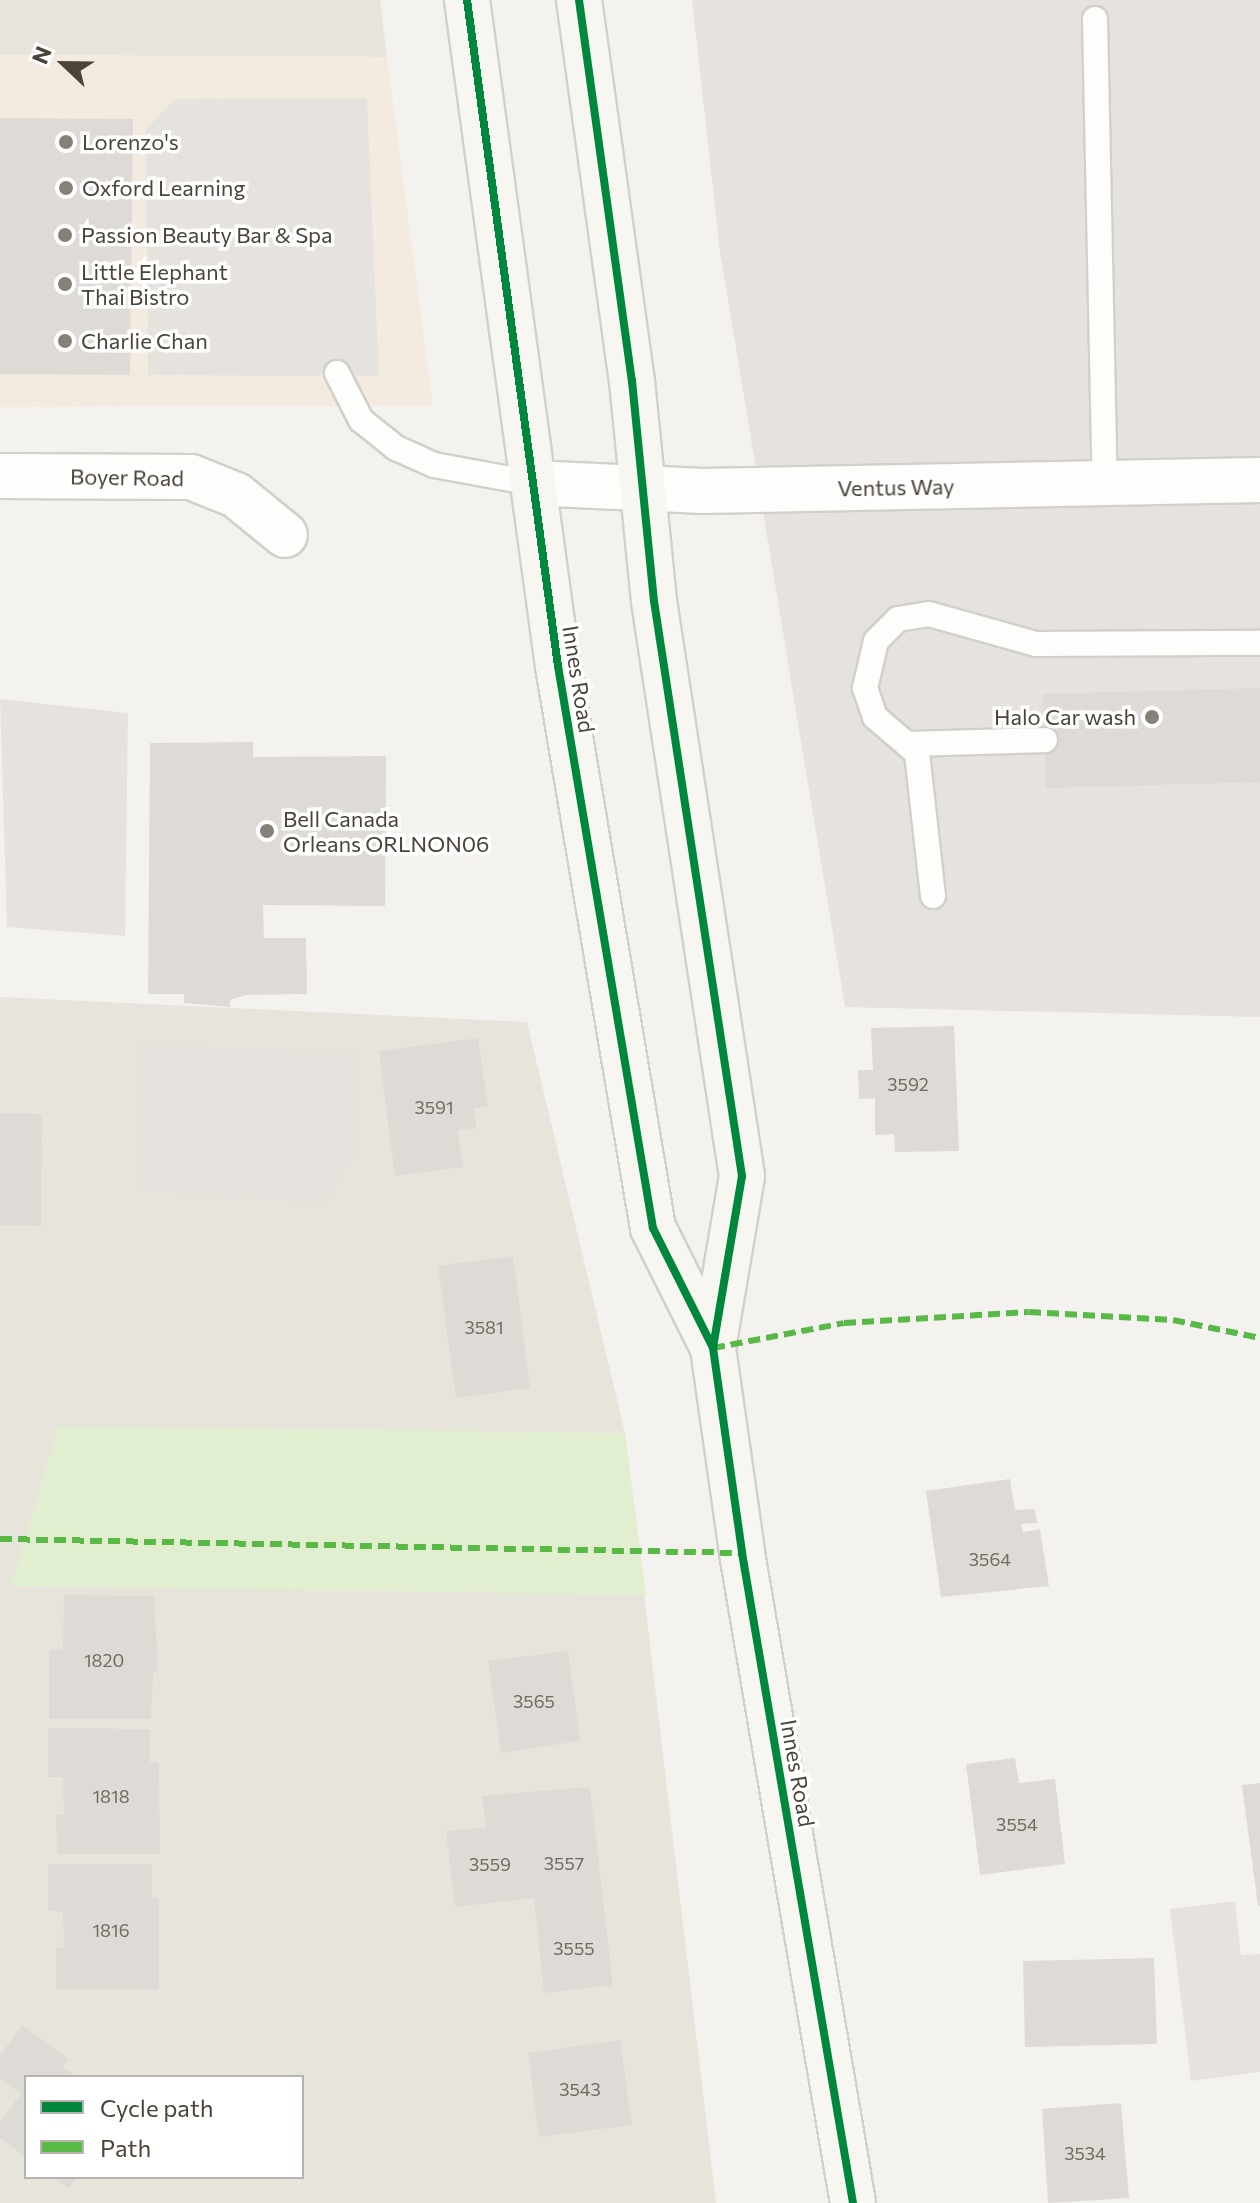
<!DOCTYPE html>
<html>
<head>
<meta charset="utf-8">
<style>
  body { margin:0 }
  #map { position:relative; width:1260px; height:2203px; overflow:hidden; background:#f4f2ee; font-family:Commissioner,sans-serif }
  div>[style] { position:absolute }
  .residential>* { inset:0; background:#e7e4dc }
  .commercial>* { inset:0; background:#f3ebdf }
  .industrial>* { inset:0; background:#e6e2de }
  .green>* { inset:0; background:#e1eecf }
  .parking>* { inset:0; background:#e6e3df }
  .building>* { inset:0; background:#dedbd6 }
  .roads { filter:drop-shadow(2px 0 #d2d0cb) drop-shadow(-2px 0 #d2d0cb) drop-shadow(0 2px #d2d0cb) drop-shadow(0 -2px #d2d0cb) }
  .lane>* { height:24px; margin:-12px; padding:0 12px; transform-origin:12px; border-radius:12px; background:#fdfdfc }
  .street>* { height:44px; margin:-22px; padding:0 22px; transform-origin:22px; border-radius:22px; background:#fdfdfc }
  .secondary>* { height:44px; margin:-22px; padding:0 22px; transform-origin:22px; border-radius:22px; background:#f7f6f1 }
  .quiet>* { height:6px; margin-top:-3px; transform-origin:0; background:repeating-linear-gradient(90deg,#58b947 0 12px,transparent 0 18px) }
  .cycleway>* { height:8px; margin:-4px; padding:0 4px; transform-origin:4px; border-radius:4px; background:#00873e }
  .dots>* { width:22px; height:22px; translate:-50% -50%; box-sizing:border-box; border:4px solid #fff; border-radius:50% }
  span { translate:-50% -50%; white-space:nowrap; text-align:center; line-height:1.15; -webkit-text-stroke:7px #fff; paint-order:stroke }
  .number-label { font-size:18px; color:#706a61 }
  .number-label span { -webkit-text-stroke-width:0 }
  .poi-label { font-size:22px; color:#4b4439 }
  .left { translate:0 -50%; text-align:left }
  .right { translate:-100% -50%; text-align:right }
  .street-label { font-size:22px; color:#4b4439 }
  .legend { position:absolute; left:24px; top:2075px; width:280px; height:104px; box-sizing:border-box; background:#fff; border:2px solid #b7b4b0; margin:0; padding:10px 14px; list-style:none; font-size:24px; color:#4b4439 }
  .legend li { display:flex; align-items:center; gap:16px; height:40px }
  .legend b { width:40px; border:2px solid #b7b4b0 }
  .north { position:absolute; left:24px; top:24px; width:80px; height:80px; -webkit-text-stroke:6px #fff; paint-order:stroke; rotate:292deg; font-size:22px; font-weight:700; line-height:32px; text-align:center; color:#4b4439 }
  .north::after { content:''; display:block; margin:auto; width:28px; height:36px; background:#4b4439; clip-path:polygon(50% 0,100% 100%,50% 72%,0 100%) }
</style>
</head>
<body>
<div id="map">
  <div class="residential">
    <i style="clip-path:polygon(0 0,380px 0,387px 57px,0 55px)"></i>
    <i style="clip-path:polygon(evenodd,0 997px,527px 1022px,625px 1433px,716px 2203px,0 2203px,0 997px,26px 2077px,302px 2077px,302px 2177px,26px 2177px,26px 2077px)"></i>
  </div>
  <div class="commercial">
    <i style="clip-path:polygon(0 55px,387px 57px,433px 406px,0 407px)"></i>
  </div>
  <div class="industrial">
    <i style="clip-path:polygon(692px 0,1260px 0,1260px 1017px,845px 1007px,720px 252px)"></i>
  </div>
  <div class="green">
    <i style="clip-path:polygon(58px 1426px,625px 1433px,646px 1595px,11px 1586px)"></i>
  </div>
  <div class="parking">
    <i style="clip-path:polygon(741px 0,1260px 0,1260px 374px,806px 384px,804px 313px,751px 315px)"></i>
    <i style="clip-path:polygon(367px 98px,379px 376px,148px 375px,146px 129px,175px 99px)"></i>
    <i style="clip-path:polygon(0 699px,128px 713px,125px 936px,7px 927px)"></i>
    <i style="clip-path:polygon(1260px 822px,1260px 966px,924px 973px,912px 859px,964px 826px)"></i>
    <i style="clip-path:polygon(137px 1044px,356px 1054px,360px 1147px,323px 1203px,138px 1190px)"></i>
    <i style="clip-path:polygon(1235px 1901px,1241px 1955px,1260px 1954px,1260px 2072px,1191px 2081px,1170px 1909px)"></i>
  </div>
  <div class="building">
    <i style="clip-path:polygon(0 118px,133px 119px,130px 375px,0 374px)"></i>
    <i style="clip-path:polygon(1260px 688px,1260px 782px,1046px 788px,1043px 694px)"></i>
    <i style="clip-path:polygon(253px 742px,253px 757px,386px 756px,385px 906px,263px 905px,264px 938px,306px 938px,307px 994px,246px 995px,230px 1000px,230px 1007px,184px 1003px,184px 994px,148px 994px,150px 743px)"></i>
    <i style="clip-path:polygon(954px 1026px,959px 1151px,895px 1152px,894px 1134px,875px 1135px,875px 1098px,859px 1099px,858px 1070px,873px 1070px,871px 1028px)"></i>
    <i style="clip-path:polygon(478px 1038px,488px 1107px,474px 1108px,476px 1128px,458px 1130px,463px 1167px,395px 1176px,379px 1051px)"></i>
    <i style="clip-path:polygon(0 1113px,42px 1114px,41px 1226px,0 1225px)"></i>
    <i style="clip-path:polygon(513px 1256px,530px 1388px,456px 1398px,438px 1266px)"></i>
    <i style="clip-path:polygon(1010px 1479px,1015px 1510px,1035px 1509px,1037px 1523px,1021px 1524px,1023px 1532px,1040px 1529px,1049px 1586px,941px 1597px,926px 1491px)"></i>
    <i style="clip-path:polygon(64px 1595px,154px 1596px,158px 1670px,153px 1673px,151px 1719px,49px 1719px,49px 1650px,63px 1650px)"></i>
    <i style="clip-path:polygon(568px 1651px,580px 1741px,501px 1753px,488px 1661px)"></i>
    <i style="clip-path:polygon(48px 1728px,150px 1729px,150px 1762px,159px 1762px,160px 1854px,57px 1854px,56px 1815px,64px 1815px,63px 1777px,48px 1777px)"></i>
    <i style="clip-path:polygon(1015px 1758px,1019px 1783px,1055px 1779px,1065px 1864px,980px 1875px,966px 1764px)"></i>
    <i style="clip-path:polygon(1260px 1783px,1260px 1906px,1258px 1906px,1242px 1785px)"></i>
    <i style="clip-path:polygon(590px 1787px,613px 1985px,544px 1993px,534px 1898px,455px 1907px,446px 1831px,486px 1827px,482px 1796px)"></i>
    <i style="clip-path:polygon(48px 1864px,152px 1864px,152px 1898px,159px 1898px,159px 1989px,56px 1989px,56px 1948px,64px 1948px,63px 1912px,48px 1911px)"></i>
    <i style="clip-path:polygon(1154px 1958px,1157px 2044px,1025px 2047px,1023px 1961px)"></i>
    <i style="clip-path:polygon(22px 2025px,69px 2059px,63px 2067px,77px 2077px,26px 2077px,26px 2157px,0 2138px,0 2123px,21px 2093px,0 2078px,0 2056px)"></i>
    <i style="clip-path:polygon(620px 2040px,632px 2125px,539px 2137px,528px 2053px)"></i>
    <i style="clip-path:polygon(1121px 2103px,1129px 2198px,1048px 2203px,1042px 2109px)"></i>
    <i style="clip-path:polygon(54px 2177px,77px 2177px,69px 2188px)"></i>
  </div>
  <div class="roads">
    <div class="lane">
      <i style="left:1095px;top:19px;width:466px;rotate:88.8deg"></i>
      <i style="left:337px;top:373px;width:53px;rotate:62.9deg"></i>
      <i style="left:361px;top:420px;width:45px;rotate:38.7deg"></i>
      <i style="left:396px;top:448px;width:42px;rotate:24.1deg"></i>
      <i style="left:434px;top:465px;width:100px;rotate:10.4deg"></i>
      <i style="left:911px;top:744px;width:134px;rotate:-1.7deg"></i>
      <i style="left:933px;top:896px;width:144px;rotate:-96.4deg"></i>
      <i style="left:917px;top:753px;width:55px;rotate:-139.4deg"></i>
      <i style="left:875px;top:717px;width:31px;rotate:-109deg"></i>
      <i style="left:865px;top:688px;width:48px;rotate:-76.8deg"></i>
      <i style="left:876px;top:641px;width:31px;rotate:-45deg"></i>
      <i style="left:898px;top:619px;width:31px;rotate:-9deg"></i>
      <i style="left:929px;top:614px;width:111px;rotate:15.7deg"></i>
      <i style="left:1036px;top:644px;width:224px;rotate:-0.3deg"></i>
    </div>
    <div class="street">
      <i style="left:0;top:476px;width:191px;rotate:0.3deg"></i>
      <i style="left:191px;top:477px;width:48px;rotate:21.8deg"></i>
      <i style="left:236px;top:495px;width:63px;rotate:39.2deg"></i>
      <i style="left:532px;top:483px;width:171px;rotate:2.7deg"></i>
      <i style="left:703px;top:491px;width:557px;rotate:-1.13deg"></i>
    </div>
    <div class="secondary">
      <i style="left:467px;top:0;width:672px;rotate:82.22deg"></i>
      <i style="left:558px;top:666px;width:570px;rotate:80.41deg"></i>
      <i style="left:653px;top:1228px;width:134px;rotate:63.4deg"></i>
      <i style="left:713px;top:1348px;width:207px;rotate:81.9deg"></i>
      <i style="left:742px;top:1553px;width:659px;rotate:80.31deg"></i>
      <i style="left:579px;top:0;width:385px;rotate:82.1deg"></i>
      <i style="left:632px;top:381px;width:221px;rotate:84.3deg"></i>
      <i style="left:654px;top:601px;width:582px;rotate:81.3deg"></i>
      <i style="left:742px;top:1176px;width:174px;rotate:99.6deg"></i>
    </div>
  </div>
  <div class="quiet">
    <i style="left:713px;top:1348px;width:133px;rotate:-10.8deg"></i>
    <i style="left:844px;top:1323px;width:185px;rotate:-3.4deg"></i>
    <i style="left:1029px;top:1312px;width:144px;rotate:3.2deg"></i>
    <i style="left:1173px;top:1320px;width:89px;rotate:11.7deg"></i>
    <i style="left:0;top:1539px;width:742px;rotate:1.08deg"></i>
  </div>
  <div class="cycleway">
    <i style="left:467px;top:0;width:672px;rotate:82.22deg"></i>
    <i style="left:558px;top:666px;width:570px;rotate:80.41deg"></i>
    <i style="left:653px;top:1228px;width:134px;rotate:63.4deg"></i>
    <i style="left:713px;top:1348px;width:207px;rotate:81.9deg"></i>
    <i style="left:742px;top:1553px;width:659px;rotate:80.31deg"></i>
    <i style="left:579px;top:0;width:385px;rotate:82.1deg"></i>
    <i style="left:632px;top:381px;width:221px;rotate:84.3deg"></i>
    <i style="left:654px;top:601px;width:582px;rotate:81.3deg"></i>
    <i style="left:742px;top:1176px;width:174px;rotate:99.6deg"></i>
  </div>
  <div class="dots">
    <i style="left:66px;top:142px;background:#868178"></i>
    <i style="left:66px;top:188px;background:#868178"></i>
    <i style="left:65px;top:235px;background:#868178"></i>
    <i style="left:65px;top:284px;background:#868178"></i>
    <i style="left:65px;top:341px;background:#868178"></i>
    <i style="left:1152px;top:717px;background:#868178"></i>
    <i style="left:267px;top:831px;background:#868178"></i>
  </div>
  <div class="number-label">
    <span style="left:908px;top:1084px">3592</span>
    <span style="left:434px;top:1107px">3591</span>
    <span style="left:484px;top:1327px">3581</span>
    <span style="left:990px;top:1559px">3564</span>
    <span style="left:104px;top:1660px">1820</span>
    <span style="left:534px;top:1701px">3565</span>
    <span style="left:111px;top:1796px">1818</span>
    <span style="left:1017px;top:1824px">3554</span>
    <span style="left:564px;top:1863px">3557</span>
    <span style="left:490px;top:1864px">3559</span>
    <span style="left:111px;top:1930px">1816</span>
    <span style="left:574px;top:1948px">3555</span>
    <span style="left:580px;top:2089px">3543</span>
    <span style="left:1085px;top:2153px">3534</span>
  </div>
  <div class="poi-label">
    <span class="left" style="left:82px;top:142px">Lorenzo's</span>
    <span class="left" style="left:82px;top:188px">Oxford Learning</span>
    <span class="left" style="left:81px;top:235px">Passion Beauty Bar &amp; Spa</span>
    <span class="left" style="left:81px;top:284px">Little Elephant<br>Thai Bistro</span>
    <span class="left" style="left:81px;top:341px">Charlie Chan</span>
    <span class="right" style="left:1136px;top:717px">Halo Car wash</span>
    <span class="left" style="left:283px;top:831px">Bell Canada<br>Orleans ORLNON06</span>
  </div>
  <div class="street-label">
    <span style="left:127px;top:477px;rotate:1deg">Boyer Road</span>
    <span style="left:896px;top:487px;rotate:-1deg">Ventus Way</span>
    <span style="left:579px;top:679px;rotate:81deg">Innes Road</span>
    <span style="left:798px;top:1773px;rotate:80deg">Innes Road</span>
  </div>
  <ul class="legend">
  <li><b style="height:10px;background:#00873e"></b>Cycle path</li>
  <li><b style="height:10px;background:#58b947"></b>Path</li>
  </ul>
  <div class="north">N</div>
</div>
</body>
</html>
